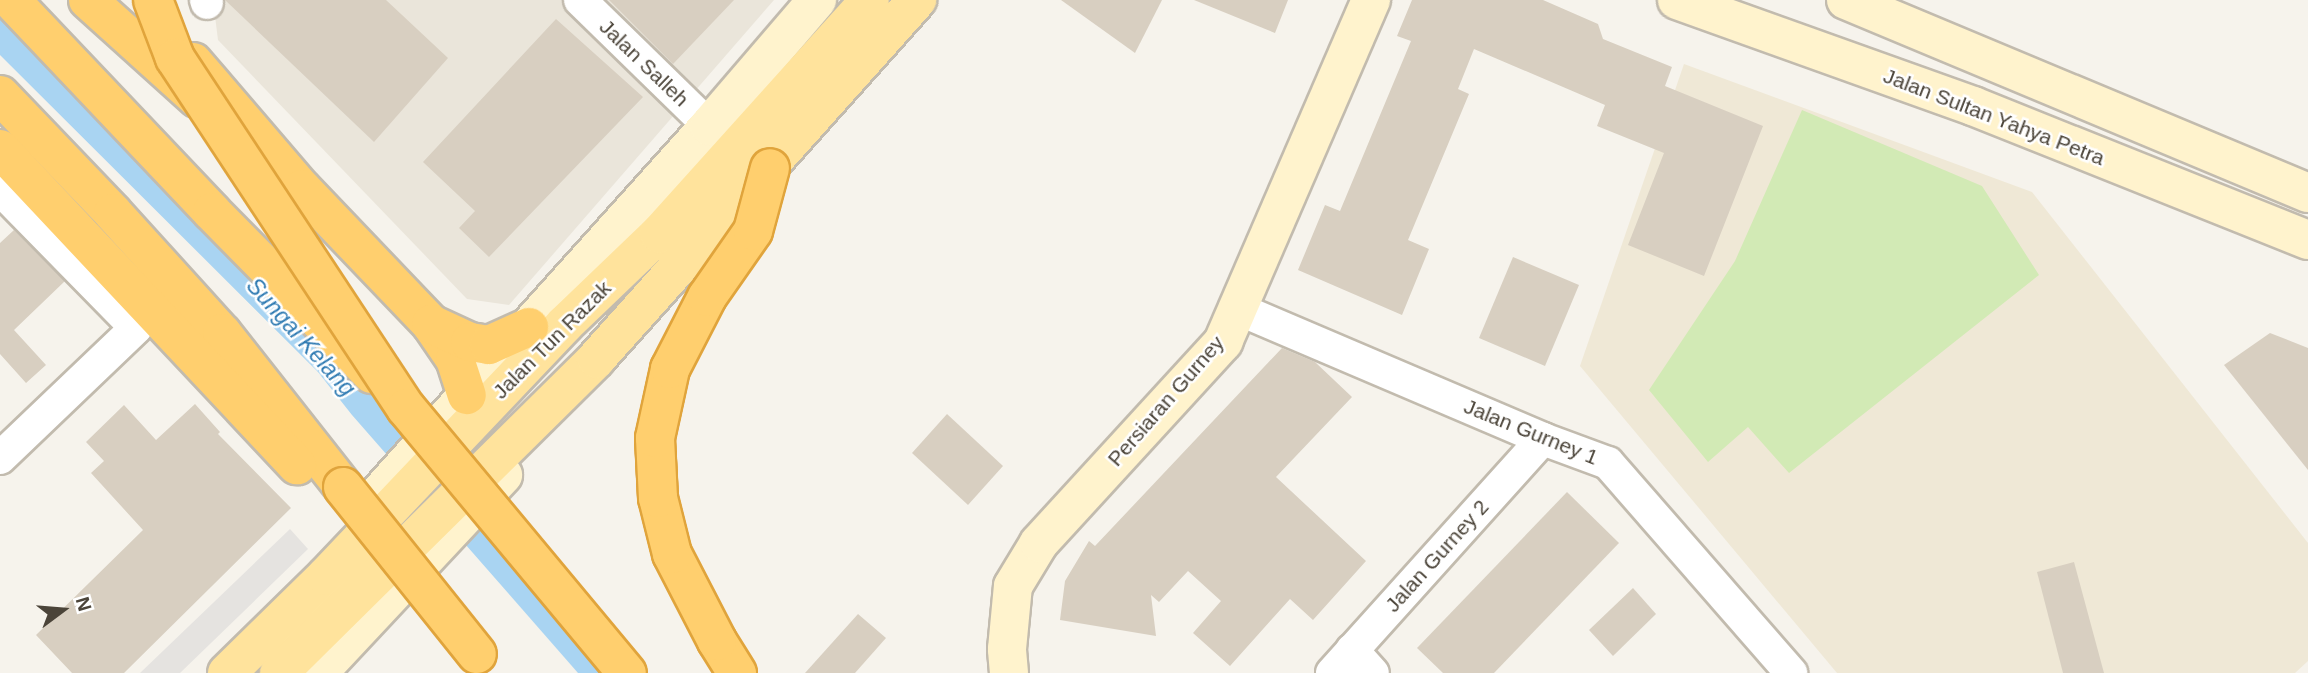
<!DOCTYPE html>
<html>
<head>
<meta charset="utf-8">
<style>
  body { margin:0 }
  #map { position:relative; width:2308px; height:673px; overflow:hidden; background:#f6f3ec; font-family:Helvetica,sans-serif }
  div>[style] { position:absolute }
  .residential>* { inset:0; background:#eae5da }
  .education>* { inset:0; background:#efe8d6 }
  .green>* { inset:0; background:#d2eab5 }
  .parking>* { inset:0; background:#e5e3e0 }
  .water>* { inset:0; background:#a9d4f2 }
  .building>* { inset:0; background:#d8cfc1 }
  .roads { filter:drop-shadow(2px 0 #c2bbae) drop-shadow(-2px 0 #c2bbae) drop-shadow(0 2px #c2bbae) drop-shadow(0 -2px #c2bbae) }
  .street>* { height:32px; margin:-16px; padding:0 16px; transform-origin:16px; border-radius:16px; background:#fff }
  .secondary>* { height:38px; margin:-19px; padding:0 19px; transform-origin:19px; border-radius:19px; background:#fff3cd }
  .primary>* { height:38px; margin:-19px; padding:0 19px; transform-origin:19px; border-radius:19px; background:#ffe39c }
  .highway>* { height:38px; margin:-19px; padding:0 19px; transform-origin:19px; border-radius:19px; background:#ffcf6e }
  .bridges { filter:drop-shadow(2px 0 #e0a43c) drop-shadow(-2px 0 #e0a43c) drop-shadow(0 2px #e0a43c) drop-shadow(0 -2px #e0a43c) }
  .highway-bridge>* { height:38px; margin:-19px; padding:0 19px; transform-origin:19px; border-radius:19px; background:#ffcf6e }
  span { translate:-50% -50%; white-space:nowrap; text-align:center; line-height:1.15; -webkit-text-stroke:5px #fff; paint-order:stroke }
  .street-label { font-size:21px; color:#4b4439 }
  .water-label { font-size:23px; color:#2e7ab2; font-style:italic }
  .north { position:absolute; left:28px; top:575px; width:70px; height:70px; -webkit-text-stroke:5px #fff; paint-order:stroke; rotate:74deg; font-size:19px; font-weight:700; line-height:28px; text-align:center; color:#4b4439 }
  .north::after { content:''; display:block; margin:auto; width:24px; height:32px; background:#4b4439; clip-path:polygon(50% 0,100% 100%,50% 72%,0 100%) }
</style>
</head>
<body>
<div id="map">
  <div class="residential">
    <i style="clip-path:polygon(213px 0,774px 0,509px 305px,467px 299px,218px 40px)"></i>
  </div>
  <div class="education">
    <i style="clip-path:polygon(1684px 64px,2032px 192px,2308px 543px,2308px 661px,2295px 673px,1837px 673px,1580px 366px)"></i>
  </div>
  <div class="green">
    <i style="clip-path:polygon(1802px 110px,1982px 186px,2039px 275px,1789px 473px,1748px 427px,1708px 462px,1649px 390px,1735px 261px)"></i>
  </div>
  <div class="parking">
    <i style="clip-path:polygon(290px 529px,308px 549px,180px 673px,140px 673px)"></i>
  </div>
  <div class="water">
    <i style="clip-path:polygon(0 2px,309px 323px,619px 673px,578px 673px,352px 415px,318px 372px,0 55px)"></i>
  </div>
  <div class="building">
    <i style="clip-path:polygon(225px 0,386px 0,448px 58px,374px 142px)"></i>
    <i style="clip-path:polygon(609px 0,734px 0,673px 64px)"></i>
    <i style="clip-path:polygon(1061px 0,1162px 0,1135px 53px)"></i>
    <i style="clip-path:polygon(1194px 0,1288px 0,1275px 33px)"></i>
    <i style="clip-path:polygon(1412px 0,1543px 0,1598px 24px,1603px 39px,1672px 67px,1665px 86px,1763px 126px,1704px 276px,1628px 245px,1664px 153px,1597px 126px,1605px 105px,1474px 49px,1458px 89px,1469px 94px,1408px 240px,1429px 249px,1402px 315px,1298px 270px,1325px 205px,1340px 211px,1411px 41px,1397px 36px)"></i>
    <i style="clip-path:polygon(556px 19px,643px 97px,489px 257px,459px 228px,475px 211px,423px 162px)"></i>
    <i style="clip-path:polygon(14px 230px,65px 281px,14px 330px,46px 365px,26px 383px,0 354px,0 243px)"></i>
    <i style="clip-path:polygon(1513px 257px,1579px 285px,1545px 366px,1479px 338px)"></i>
    <i style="clip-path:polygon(2270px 333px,2308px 348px,2308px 470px,2224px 365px)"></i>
    <i style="clip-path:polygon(1282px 348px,1315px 362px,1352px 397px,1276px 477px,1366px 561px,1313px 620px,1290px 599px,1230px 666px,1193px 633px,1221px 601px,1188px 571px,1159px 602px,1151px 595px,1156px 636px,1060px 620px,1065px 581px,1089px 541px,1095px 546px)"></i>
    <i style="clip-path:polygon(195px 404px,220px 432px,218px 434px,291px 508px,124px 673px,72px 673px,36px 635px,143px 530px,91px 473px,104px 461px,86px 442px,124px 405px,156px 440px)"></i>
    <i style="clip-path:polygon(947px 414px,1003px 466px,968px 505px,912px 453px)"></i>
    <i style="clip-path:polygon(1567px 492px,1619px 543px,1494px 673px,1443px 673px,1417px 648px)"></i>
    <i style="clip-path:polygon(2074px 562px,2104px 673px,2063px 673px,2037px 572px)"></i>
    <i style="clip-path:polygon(1633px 588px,1656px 614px,1613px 656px,1589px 630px)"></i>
    <i style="clip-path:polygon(858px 614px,886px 638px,855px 673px,805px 673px)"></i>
  </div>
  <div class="roads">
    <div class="street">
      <i style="left:206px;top:0;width:3px;rotate:72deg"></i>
      <i style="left:580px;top:0;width:180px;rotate:44.3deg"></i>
      <i style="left:0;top:189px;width:194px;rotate:45.6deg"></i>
      <i style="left:136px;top:328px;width:188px;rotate:136.3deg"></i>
      <i style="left:1236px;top:308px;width:334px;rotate:23.1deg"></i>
      <i style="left:1543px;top:439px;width:69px;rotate:20.3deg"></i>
      <i style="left:1608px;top:463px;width:279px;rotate:48.9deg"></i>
      <i style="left:1352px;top:650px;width:31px;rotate:48deg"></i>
      <i style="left:1332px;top:673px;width:315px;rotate:-48deg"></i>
    </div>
    <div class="secondary">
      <i style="left:1677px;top:0;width:314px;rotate:19.7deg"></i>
      <i style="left:1973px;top:106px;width:361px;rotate:21.8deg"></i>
      <i style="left:1846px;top:0;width:501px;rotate:22.67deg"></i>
      <i style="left:366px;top:508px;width:513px;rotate:-48.08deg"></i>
      <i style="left:709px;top:126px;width:166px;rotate:-49.4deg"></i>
      <i style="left:318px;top:673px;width:271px;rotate:-46.9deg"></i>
      <i style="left:1009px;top:673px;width:24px;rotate:-95deg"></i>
      <i style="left:1007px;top:649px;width:63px;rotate:-84.6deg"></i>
      <i style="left:1013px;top:586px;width:50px;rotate:-58.8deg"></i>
      <i style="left:1039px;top:543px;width:273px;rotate:-47.5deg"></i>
      <i style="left:1223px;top:342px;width:373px;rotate:-66.6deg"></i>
    </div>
    <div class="primary">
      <i style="left:227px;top:673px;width:139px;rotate:-44.4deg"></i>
      <i style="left:326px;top:576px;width:347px;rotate:-46.5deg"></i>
      <i style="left:565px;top:324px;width:130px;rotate:-43.8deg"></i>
      <i style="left:659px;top:234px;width:315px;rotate:-48deg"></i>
      <i style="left:279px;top:673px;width:446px;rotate:-44.7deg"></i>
      <i style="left:596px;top:359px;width:482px;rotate:-48.2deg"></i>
    </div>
    <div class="highway">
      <i style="left:11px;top:0;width:292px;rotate:46.5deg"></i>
      <i style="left:212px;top:212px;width:228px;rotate:45.4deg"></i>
      <i style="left:88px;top:0;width:147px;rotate:42deg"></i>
      <i style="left:193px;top:62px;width:167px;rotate:49.4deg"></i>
      <i style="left:302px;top:189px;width:187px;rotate:46.3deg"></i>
      <i style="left:431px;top:324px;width:42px;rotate:55.6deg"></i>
      <i style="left:455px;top:359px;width:38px;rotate:72deg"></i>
      <i style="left:0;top:95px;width:163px;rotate:46.2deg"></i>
      <i style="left:113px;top:213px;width:162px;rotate:47.8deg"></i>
      <i style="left:222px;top:333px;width:196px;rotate:51.8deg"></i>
      <i style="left:0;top:149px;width:434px;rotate:46.8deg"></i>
      <i style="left:431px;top:324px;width:43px;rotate:24.8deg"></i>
      <i style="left:470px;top:342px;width:19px;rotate:9deg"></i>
      <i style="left:489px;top:345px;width:44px;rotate:-24.2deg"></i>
    </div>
  </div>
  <div class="bridges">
    <div class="highway-bridge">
      <i style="left:153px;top:0;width:62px;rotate:69.2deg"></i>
      <i style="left:175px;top:58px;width:419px;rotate:56.6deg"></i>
      <i style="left:406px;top:408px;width:345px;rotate:50.2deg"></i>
      <i style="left:343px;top:487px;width:214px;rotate:51.3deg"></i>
      <i style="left:737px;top:673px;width:38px;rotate:-122deg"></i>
      <i style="left:717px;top:641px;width:98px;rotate:-117.3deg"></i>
      <i style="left:672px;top:554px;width:58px;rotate:-104deg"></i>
      <i style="left:658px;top:498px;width:60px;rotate:-92.9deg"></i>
      <i style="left:655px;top:438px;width:71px;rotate:-77.7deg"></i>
      <i style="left:670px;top:369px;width:81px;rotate:-62.8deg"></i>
      <i style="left:707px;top:297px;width:80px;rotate:-55.1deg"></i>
      <i style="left:753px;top:231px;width:65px;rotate:-74.9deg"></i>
    </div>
  </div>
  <div class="street-label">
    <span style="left:644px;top:63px;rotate:44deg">Jalan Salleh</span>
    <span style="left:1994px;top:117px;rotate:21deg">Jalan Sultan Yahya Petra</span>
    <span style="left:552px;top:340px;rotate:-45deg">Jalan Tun Razak</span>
    <span style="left:1166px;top:401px;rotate:-49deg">Persiaran Gurney</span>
    <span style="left:1531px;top:432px;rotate:22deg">Jalan Gurney 1</span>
    <span style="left:1437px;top:556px;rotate:-48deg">Jalan Gurney 2</span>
  </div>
  <div class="water-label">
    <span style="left:301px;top:337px;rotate:48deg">Sungai Kelang</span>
  </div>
  <div class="north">N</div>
</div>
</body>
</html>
